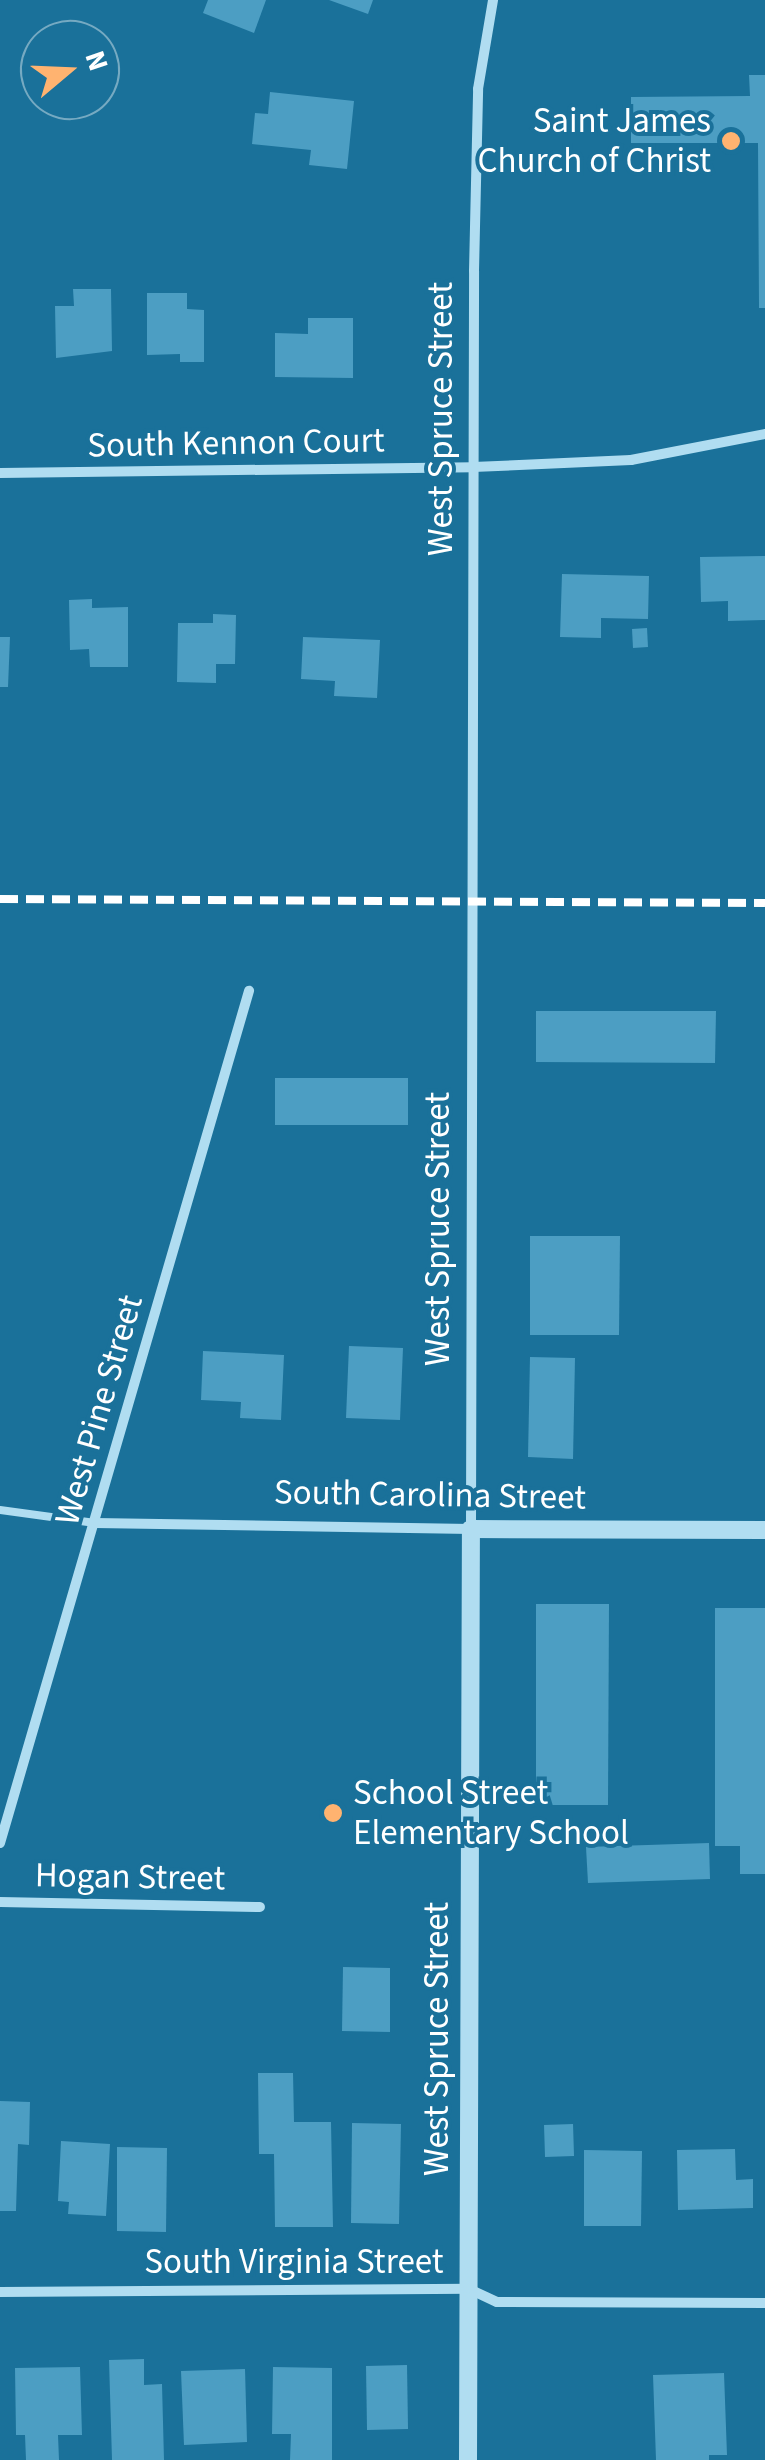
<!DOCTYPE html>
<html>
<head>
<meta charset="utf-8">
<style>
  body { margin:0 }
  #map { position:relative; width:765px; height:2460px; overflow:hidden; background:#1a719a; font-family:"Source Sans 3",sans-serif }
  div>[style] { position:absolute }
  .building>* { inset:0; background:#4c9ec3 }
  .service>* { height:8px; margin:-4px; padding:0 4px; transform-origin:4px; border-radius:4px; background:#b0ddf1 }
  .minor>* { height:10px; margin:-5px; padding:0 5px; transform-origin:5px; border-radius:5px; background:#b0ddf1 }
  .tertiary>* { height:18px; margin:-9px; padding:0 9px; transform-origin:9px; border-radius:9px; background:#b0ddf1 }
  .rail>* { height:8px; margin-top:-4px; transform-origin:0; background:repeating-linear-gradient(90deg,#fff 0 18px,transparent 0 26px) }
  .dots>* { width:28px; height:28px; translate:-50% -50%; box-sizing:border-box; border:5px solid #1a719a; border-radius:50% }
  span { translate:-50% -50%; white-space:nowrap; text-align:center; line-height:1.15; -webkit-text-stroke:8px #1a719a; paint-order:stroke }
  .poi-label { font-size:35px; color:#fff }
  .right { translate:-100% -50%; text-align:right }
  .left { translate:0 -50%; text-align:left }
  .street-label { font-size:35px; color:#fff }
  .north { position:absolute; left:20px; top:20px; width:100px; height:100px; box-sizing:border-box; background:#1a719a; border:2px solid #76aac2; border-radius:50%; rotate:71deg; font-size:28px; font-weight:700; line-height:40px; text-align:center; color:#fff }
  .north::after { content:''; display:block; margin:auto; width:35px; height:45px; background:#ffb370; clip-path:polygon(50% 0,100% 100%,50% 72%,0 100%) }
</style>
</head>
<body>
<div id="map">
  <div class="building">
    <i style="clip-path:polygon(208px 0,266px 0,254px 33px,203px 13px)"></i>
    <i style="clip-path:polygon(329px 0,373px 0,368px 14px)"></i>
    <i style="clip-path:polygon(749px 75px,765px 75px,765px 308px,759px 308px,758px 143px,631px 143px,631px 97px,750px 96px)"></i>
    <i style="clip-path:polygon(270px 92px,354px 101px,347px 169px,309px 165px,311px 150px,252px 144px,255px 113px,268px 114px)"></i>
    <i style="clip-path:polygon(73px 289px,111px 289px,112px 351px,56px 358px,55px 306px,74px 306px)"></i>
    <i style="clip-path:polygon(147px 293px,187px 293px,187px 309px,204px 310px,204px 362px,180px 362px,180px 354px,147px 355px)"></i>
    <i style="clip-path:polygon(308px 318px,353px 318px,353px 378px,275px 377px,275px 333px,308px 334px)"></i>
    <i style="clip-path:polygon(765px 556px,765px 620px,728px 621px,728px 601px,701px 602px,700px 557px)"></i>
    <i style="clip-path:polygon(562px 574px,649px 576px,648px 619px,601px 618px,601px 638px,560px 637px)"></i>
    <i style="clip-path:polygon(92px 599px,92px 608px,128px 607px,128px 667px,90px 667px,89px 649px,70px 650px,69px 600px)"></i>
    <i style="clip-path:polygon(213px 614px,236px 615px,235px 664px,216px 664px,216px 683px,177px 682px,178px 623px,213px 623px)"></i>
    <i style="clip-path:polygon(647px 628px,648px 647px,633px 648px,632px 629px)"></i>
    <i style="clip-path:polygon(0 637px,10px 637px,8px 687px,0 687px)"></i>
    <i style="clip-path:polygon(303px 637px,380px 640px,377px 698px,334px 696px,335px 681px,301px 679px)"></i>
    <i style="clip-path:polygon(536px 1011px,716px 1011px,715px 1063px,536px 1062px)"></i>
    <i style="clip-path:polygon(275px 1078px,408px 1078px,408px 1125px,275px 1125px)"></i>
    <i style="clip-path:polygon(530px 1236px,620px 1236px,619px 1335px,530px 1335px)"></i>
    <i style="clip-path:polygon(349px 1346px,403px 1348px,400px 1420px,346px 1418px)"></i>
    <i style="clip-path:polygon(203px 1351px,284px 1355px,281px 1420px,240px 1418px,241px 1402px,201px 1400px)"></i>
    <i style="clip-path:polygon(530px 1357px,575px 1358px,573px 1459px,528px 1457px)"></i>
    <i style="clip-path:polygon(536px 1604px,609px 1604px,608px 1805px,536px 1805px)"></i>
    <i style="clip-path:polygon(715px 1608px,765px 1608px,765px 1874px,740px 1874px,740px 1846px,715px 1846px)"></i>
    <i style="clip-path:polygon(709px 1843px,710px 1879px,588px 1883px,586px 1847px)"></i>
    <i style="clip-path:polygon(343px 1967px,390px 1968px,390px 2032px,342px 2031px)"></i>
    <i style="clip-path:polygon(258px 2073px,293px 2073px,294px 2122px,331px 2122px,333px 2227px,275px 2227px,274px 2154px,259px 2154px)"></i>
    <i style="clip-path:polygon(0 2101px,30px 2102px,29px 2145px,18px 2144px,16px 2211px,0 2211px)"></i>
    <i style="clip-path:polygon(352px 2123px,401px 2124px,399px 2224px,351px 2223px)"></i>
    <i style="clip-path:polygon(573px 2124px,574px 2156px,545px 2157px,544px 2125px)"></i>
    <i style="clip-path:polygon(61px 2141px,110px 2144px,106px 2216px,68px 2214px,69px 2202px,58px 2201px)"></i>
    <i style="clip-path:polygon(117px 2147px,167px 2148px,166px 2232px,117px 2231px)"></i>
    <i style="clip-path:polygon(735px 2149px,736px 2180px,753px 2179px,753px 2208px,678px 2210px,677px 2150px)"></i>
    <i style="clip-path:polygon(584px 2150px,642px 2151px,641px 2226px,584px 2226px)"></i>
    <i style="clip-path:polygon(144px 2359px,144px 2385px,162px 2384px,164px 2460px,112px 2460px,109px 2360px)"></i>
    <i style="clip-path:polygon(407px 2365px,408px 2429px,367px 2430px,366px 2366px)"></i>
    <i style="clip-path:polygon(80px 2367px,82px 2435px,58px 2435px,59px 2460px,26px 2460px,25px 2435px,16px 2435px,15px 2368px)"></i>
    <i style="clip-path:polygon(273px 2367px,332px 2368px,332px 2460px,290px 2460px,291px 2434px,272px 2434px)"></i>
    <i style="clip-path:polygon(245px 2369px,247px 2442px,184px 2445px,181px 2371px)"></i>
    <i style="clip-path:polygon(724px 2373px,727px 2455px,709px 2455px,709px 2460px,656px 2460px,653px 2375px)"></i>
  </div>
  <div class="service">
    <i style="left:0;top:1510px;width:96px;rotate:7.8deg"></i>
  </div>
  <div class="minor">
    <i style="left:0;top:473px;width:473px;rotate:-0.7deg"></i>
    <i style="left:473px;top:467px;width:158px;rotate:-2.5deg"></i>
    <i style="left:631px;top:460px;width:136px;rotate:-11deg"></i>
    <i style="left:95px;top:1523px;width:376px;rotate:0.9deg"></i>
    <i style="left:471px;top:1529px;width:1258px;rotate:-89.86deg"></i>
    <i style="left:474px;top:271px;width:182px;rotate:-88.7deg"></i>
    <i style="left:478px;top:89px;width:90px;rotate:-80.4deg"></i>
    <i style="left:0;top:1843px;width:888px;rotate:-73.71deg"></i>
    <i style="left:0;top:1902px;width:260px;rotate:1.1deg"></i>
    <i style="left:0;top:2292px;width:469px;rotate:-0.4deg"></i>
    <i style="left:469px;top:2289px;width:31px;rotate:25deg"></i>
    <i style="left:497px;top:2302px;width:268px;rotate:0.2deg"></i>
  </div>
  <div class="tertiary">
    <i style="left:468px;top:2460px;width:931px;rotate:-89.82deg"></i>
    <i style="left:471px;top:1529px;width:294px;rotate:0.2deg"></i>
  </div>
  <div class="rail">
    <i style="left:0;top:899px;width:765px;rotate:0.3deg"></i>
  </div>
  <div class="dots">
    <i style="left:731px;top:141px;background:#ffb370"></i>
    <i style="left:333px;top:1813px;background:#ffb370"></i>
  </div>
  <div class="poi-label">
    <span class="right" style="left:711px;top:141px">Saint James<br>Church of Christ</span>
    <span class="left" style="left:353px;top:1813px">School Street<br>Elementary School</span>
  </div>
  <div class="street-label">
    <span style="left:441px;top:419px;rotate:-90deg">West Spruce Street</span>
    <span style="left:236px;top:443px;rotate:-1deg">South Kennon Court</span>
    <span style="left:438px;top:1229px;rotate:-90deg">West Spruce Street</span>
    <span style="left:99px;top:1410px;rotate:-74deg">West Pine Street</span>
    <span style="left:430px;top:1495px;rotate:1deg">South Carolina Street</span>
    <span style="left:130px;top:1877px;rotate:1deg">Hogan Street</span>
    <span style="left:437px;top:2039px;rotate:-90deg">West Spruce Street</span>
    <span style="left:294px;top:2262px">South Virginia Street</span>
  </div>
  <div class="north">N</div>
</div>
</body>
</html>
